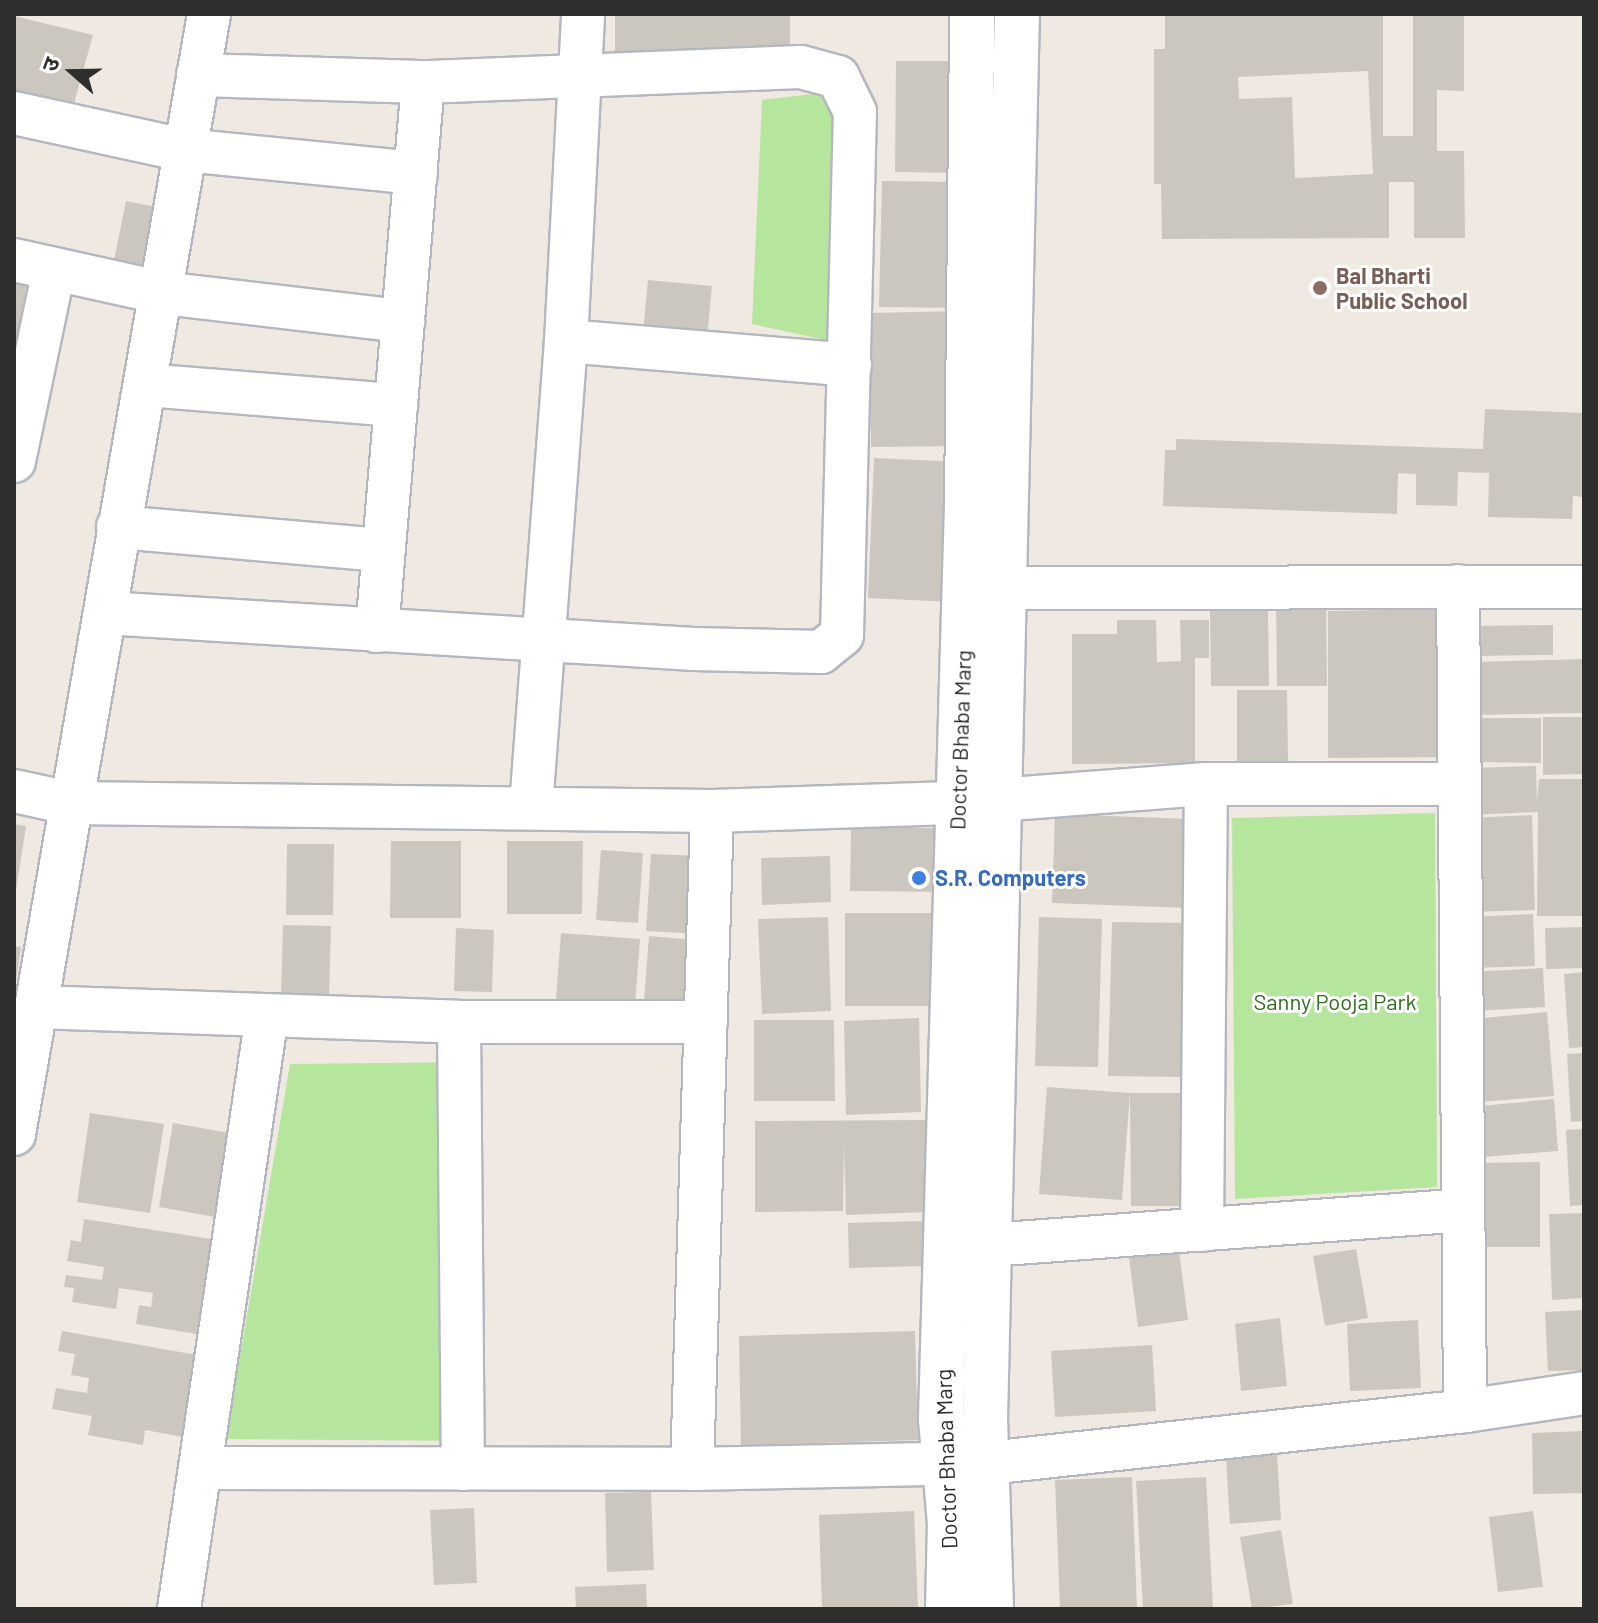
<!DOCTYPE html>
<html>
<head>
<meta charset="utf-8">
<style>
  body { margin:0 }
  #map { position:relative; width:1598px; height:1623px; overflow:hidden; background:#efe9e1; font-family:Barlow,"Noto Sans Devanagari",sans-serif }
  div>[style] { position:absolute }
  .green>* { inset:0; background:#b6e59e }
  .building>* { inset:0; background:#cbc7bf }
  .roads { filter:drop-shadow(2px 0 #b4b7c1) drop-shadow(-2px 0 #b4b7c1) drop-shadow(0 2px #b4b7c1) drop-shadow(0 -2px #b4b7c1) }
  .street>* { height:42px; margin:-21px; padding:0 21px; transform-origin:21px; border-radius:21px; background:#fff }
  .secondary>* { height:44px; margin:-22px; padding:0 22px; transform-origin:22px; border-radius:22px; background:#fff }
  .dots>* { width:22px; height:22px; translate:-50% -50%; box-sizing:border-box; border:4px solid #fff; border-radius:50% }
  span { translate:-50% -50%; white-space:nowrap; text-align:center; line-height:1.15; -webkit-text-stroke:6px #fff; paint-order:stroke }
  .education-label { font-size:22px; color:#785e54; font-weight:700 }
  .left { translate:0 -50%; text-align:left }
  .street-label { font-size:22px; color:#2e2e2e }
  .shop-label { font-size:22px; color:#366cbe; font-weight:700 }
  .park-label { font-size:22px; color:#2c6e1b }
  .frame { position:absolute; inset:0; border:16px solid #2e2e2e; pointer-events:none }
  .north { position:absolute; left:32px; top:32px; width:80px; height:80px; -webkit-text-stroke:6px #fff; paint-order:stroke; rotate:290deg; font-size:22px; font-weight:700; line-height:32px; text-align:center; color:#2e2e2e }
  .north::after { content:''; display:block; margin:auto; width:28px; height:36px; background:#2e2e2e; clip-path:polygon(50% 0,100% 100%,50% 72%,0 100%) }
</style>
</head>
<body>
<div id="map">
  <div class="green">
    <i style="clip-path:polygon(839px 91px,835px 342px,752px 324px,762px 100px)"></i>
    <i style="clip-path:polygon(1435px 813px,1437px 1187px,1235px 1199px,1232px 818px)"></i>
    <i style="clip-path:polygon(472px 1062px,482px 1441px,226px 1439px,290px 1064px)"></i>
  </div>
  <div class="building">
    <i style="clip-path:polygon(615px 14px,790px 14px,790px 60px,615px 59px)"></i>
    <i style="clip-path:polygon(evenodd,1165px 14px,1383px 14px,1383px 136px,1413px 136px,1413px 14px,1464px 14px,1464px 91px,1437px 90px,1437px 151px,1464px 151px,1465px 238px,1414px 238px,1414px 182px,1389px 182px,1389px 238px,1162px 239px,1161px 184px,1154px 184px,1154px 49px,1165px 49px,1165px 14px,1368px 71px,1373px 174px,1295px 178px,1292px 97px,1239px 99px,1238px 77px,1368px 71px)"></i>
    <i style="clip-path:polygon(14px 16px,93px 35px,73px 107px,14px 92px)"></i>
    <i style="clip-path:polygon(896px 61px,966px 61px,965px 173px,895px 172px)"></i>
    <i style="clip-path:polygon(882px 181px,963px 182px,960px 308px,879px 307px)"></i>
    <i style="clip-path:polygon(126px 201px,171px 210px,161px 270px,114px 260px)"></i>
    <i style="clip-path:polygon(14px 273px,28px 276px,16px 346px,14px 346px)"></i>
    <i style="clip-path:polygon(648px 280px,712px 286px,707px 338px,643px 333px)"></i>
    <i style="clip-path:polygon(961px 311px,962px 446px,871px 447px,870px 313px)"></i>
    <i style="clip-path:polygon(1485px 409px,1584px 413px,1584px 497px,1573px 496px,1572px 519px,1488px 517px,1489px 473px,1458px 472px,1457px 506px,1416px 505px,1416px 474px,1398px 473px,1397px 514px,1163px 506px,1165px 450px,1176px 450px,1176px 439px,1483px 449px)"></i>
    <i style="clip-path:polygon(874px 458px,961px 462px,954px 602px,868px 598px)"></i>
    <i style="clip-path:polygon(1276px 596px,1326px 596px,1327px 686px,1277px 686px)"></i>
    <i style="clip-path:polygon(1448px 609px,1449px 757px,1328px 758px,1328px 611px)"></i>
    <i style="clip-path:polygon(1210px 611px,1268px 611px,1269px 686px,1211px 686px)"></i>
    <i style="clip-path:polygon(1117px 620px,1156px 620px,1157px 662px,1181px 661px,1180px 620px,1209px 620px,1209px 658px,1195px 658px,1195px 763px,1072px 764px,1072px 634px,1117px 634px)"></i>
    <i style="clip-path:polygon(1553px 625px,1553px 655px,1472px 656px,1472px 626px)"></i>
    <i style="clip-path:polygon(1584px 659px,1584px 713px,1477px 715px,1476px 662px)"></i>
    <i style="clip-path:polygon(1237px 690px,1287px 690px,1288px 761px,1237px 761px)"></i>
    <i style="clip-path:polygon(1543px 717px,1584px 717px,1584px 774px,1543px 775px)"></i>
    <i style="clip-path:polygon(1478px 718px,1541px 718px,1541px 763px,1477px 762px)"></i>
    <i style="clip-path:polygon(1536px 766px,1537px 802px,1539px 779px,1584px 779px,1584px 916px,1537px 916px,1538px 812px,1471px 815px,1470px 768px)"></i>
    <i style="clip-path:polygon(1055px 814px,1192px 819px,1188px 908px,1052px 903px)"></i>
    <i style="clip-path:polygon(1532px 815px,1535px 910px,1472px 912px,1469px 818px)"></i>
    <i style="clip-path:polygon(14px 824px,26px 826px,16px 891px,14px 891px)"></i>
    <i style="clip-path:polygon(851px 827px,947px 828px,946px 892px,850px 891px)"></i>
    <i style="clip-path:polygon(391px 841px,461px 841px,461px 918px,390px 918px)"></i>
    <i style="clip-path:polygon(507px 841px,583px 841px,582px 914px,507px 914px)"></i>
    <i style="clip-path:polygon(287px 844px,334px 844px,333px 915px,286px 915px)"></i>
    <i style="clip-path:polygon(601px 850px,643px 853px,638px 923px,596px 920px)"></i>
    <i style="clip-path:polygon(651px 854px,704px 856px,700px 934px,646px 931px)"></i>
    <i style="clip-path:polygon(830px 856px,831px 902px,762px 905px,761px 858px)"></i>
    <i style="clip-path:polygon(845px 913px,940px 913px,940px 1006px,845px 1006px)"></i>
    <i style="clip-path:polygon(1533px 914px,1535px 966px,1474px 968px,1472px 917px)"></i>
    <i style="clip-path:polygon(828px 917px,831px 1011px,762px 1014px,758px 919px)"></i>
    <i style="clip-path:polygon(1039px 917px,1102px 919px,1098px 1067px,1035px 1066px)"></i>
    <i style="clip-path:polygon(1112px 922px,1187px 923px,1183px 1077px,1108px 1076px)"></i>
    <i style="clip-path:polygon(283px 925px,331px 926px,329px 995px,281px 995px)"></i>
    <i style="clip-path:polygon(1584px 927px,1584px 968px,1546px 969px,1545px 928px)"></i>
    <i style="clip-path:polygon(456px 928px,494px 930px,492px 992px,454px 991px)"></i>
    <i style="clip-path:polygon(561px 933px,640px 939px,634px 1017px,555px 1012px)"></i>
    <i style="clip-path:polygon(649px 936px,695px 940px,689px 1016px,643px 1013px)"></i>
    <i style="clip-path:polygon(14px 946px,21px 947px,16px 981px,14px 981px)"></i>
    <i style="clip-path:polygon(1543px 968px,1545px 1007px,1473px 1011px,1470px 972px)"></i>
    <i style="clip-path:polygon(1584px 972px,1584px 1047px,1569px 1048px,1564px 974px)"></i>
    <i style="clip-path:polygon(1547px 1012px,1554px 1096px,1480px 1102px,1473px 1019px)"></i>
    <i style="clip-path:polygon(919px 1018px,921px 1112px,846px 1115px,844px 1021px)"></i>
    <i style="clip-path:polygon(754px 1020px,834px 1020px,835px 1101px,754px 1101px)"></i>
    <i style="clip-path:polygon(1584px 1053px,1584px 1121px,1571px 1122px,1567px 1054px)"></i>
    <i style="clip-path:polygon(1047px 1087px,1130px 1093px,1122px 1200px,1039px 1194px)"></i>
    <i style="clip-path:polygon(1130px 1093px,1196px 1093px,1195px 1206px,1131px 1206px)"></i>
    <i style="clip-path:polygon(1554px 1099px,1558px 1151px,1484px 1157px,1480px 1106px)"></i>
    <i style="clip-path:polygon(90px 1113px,164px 1124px,150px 1213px,77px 1202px)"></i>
    <i style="clip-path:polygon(925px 1120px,928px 1212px,846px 1215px,844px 1143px,843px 1211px,755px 1212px,755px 1121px)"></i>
    <i style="clip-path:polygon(173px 1123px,241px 1135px,226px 1219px,159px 1207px)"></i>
    <i style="clip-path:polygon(1584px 1129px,1584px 1205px,1570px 1206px,1566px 1130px)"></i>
    <i style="clip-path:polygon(1540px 1162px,1540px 1247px,1480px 1247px,1481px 1163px)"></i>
    <i style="clip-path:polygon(1584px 1213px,1584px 1298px,1552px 1300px,1549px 1214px)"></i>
    <i style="clip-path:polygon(84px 1219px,230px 1242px,215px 1337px,136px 1324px,139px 1305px,151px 1307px,153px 1293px,119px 1288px,116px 1309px,72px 1302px,74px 1288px,64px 1287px,66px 1275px,102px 1280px,104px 1267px,67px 1261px,71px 1240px,81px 1242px)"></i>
    <i style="clip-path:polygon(923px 1221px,924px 1266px,849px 1268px,848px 1223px)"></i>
    <i style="clip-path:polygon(1178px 1243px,1188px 1320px,1138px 1327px,1128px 1250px)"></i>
    <i style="clip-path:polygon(1356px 1249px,1368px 1318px,1325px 1326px,1313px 1256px)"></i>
    <i style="clip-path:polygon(1584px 1310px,1584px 1370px,1548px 1371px,1545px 1312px)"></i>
    <i style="clip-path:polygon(1280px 1318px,1287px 1386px,1241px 1391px,1235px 1324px)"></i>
    <i style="clip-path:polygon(1418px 1320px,1421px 1388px,1350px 1391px,1347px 1324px)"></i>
    <i style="clip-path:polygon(62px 1331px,197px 1355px,183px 1437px,145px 1430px,143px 1445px,88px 1435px,92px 1416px,52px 1409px,56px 1388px,87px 1393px,89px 1378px,71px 1375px,75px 1354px,58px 1351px)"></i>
    <i style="clip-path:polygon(915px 1331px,918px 1440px,741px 1445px,739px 1336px)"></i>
    <i style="clip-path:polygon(1152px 1345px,1156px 1411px,1055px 1417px,1051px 1351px)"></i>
    <i style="clip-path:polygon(1584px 1431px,1584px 1493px,1533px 1494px,1532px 1433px)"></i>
    <i style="clip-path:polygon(1277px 1455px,1281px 1520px,1230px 1524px,1226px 1458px)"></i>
    <i style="clip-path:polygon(1132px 1477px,1137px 1609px,1060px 1609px,1055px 1480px)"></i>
    <i style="clip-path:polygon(1206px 1477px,1213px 1609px,1143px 1609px,1136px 1481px)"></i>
    <i style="clip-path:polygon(651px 1492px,654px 1570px,607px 1572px,605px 1493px)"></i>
    <i style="clip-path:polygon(474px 1508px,477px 1583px,434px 1585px,430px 1510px)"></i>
    <i style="clip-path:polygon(914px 1511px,918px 1609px,822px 1609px,819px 1515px)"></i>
    <i style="clip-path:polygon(1533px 1511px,1543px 1587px,1498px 1592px,1489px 1517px)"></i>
    <i style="clip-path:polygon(1281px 1530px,1293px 1604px,1252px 1609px,1240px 1537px)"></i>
    <i style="clip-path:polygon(646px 1584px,647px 1609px,576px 1609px,575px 1587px)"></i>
  </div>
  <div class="roads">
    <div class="street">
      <i style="left:198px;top:75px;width:225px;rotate:1.8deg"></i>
      <i style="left:423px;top:82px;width:551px;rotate:94.79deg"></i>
      <i style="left:14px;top:113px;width:174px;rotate:12.3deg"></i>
      <i style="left:184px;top:150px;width:233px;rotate:5.7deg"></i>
      <i style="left:14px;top:260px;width:153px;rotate:12.5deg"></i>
      <i style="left:163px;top:293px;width:242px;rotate:6.7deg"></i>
      <i style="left:566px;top:341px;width:285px;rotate:4.8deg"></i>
      <i style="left:146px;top:385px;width:251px;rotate:4.6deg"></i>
      <i style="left:14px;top:461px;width:196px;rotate:-78.2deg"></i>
      <i style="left:118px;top:527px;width:266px;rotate:5deg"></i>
      <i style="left:1458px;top:586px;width:825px;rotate:89.51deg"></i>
      <i style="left:1005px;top:588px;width:579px;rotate:-0.1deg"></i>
      <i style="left:105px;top:613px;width:590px;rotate:3.5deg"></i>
      <i style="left:694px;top:649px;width:127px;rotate:1.4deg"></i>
      <i style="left:821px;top:652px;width:27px;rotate:-39deg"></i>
      <i style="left:842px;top:635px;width:523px;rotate:-88.58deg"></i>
      <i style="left:855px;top:112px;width:39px;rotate:-116deg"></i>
      <i style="left:838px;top:77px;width:39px;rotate:-165deg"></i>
      <i style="left:800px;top:67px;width:377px;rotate:177.7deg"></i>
      <i style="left:14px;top:791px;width:57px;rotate:12.1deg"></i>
      <i style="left:70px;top:803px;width:642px;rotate:0.71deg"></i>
      <i style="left:712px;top:811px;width:246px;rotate:-1.9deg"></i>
      <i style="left:958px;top:803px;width:249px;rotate:-4.4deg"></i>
      <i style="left:1206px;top:784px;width:253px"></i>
      <i style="left:531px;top:807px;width:467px;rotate:-85.7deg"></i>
      <i style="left:566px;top:341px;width:327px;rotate:-87deg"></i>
      <i style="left:36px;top:1007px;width:423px;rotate:2deg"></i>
      <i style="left:459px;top:1022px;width:247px"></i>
      <i style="left:459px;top:1022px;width:447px;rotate:89.5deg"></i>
      <i style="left:14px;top:1134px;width:1137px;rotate:-80.12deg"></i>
      <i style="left:1202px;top:1230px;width:446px;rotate:-89.5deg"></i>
      <i style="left:989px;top:1245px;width:475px;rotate:-4.2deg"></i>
      <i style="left:201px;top:1468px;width:491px;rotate:0.1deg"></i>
      <i style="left:692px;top:1469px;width:296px;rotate:-1.2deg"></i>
      <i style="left:988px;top:1463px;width:480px;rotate:-6.2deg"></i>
      <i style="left:1465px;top:1411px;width:120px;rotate:-8.6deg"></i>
      <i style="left:692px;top:1469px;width:658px;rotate:-88.26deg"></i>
      <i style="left:179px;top:1609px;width:600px;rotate:-81.57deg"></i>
    </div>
    <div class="secondary">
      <i style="left:948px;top:1609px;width:85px;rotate:-88.7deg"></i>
      <i style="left:950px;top:1524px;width:106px;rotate:-94.9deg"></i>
      <i style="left:941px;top:1418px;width:913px;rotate:-88.37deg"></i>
      <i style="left:967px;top:505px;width:491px;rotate:-89.4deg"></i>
      <i style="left:991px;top:1609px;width:188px;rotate:-91.8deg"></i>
      <i style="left:985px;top:1421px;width:1407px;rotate:-88.7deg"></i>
    </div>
  </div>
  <div class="dots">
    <i style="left:1320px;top:288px;background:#8d6e63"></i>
    <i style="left:919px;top:878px;background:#3f7fe0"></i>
  </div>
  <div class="education-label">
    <span class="left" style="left:1336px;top:288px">Bal Bharti<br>Public School</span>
  </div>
  <div class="street-label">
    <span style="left:960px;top:740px;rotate:-88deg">Doctor Bhaba Marg</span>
    <span style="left:946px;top:1459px;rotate:-92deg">Doctor Bhaba Marg</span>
  </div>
  <div class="shop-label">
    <span class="left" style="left:935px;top:878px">S.R. Computers</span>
  </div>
  <div class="park-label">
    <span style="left:1335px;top:1002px">Sanny Pooja Park</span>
  </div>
  <div class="frame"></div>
  <div class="north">उ</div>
</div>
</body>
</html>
